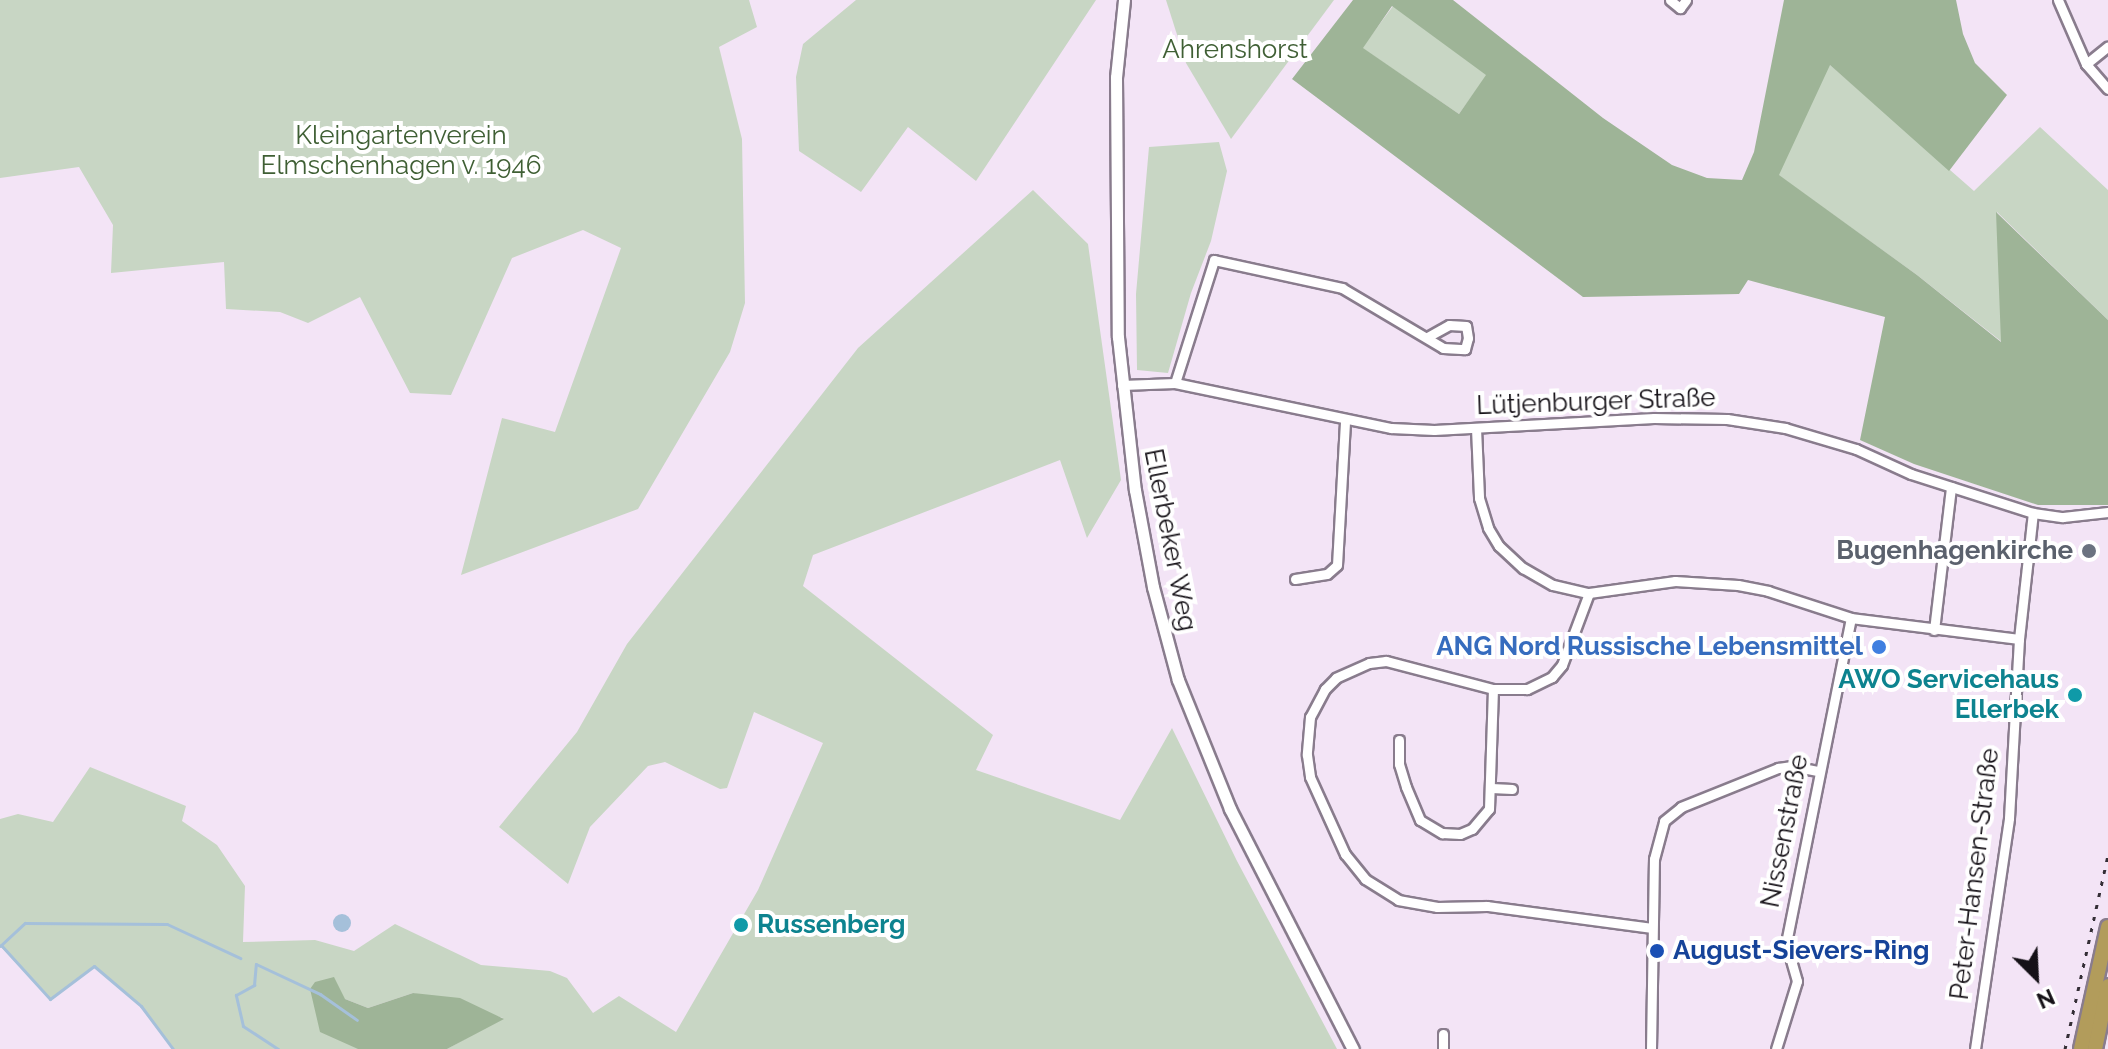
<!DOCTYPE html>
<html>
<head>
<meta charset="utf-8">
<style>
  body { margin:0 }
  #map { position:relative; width:2108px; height:1049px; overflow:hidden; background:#f3e4f6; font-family:Raleway,sans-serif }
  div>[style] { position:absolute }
  .green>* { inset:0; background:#c8d6c4 }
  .forest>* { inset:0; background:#9eb497 }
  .water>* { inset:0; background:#a5c0da }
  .round { border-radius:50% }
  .stream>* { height:3px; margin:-1.5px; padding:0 1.5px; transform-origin:1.5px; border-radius:1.5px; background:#a5c0da }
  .roads { filter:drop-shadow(2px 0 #897c8d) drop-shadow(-2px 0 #897c8d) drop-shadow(0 2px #897c8d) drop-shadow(0 -2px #897c8d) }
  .minor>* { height:9px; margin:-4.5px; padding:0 4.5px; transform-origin:4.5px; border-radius:4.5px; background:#fff }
  .tertiary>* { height:11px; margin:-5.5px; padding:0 5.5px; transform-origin:5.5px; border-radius:5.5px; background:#fff }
  .trunk>* { height:14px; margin:-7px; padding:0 7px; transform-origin:7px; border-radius:7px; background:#b29c5b }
  .rail>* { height:3px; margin-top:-1.5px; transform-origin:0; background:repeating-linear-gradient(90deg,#342e36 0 4px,transparent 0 12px) }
  .dots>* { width:22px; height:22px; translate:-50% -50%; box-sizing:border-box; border:4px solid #fff; border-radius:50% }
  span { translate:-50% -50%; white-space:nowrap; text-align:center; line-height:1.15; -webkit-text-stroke:8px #fff; paint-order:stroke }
  .park-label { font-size:26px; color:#3f5f34 }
  .street-label { font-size:26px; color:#151117 }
  .worship-label { font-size:26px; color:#5b616d; font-weight:700 }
  .right { translate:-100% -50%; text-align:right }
  .shop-label { font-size:26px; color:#366cbe; font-weight:700 }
  .culture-label { font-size:26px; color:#0d838f; font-weight:700 }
  .left { translate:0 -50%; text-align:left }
  .transit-label { font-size:26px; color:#164399; font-weight:700 }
  .north { position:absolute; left:1996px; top:937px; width:80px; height:80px; -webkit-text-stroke:6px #fff; paint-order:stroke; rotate:156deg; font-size:22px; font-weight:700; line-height:32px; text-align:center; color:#151117 }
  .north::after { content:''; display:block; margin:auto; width:28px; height:36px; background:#151117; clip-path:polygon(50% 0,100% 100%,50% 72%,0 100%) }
</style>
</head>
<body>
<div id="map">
  <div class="green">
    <i style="clip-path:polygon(0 0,749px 0,757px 27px,719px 47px,742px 139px,745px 303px,730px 352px,638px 509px,461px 575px,502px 418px,555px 432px,621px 248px,583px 230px,512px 258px,451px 395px,410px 393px,360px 297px,308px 323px,280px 312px,226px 309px,224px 262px,111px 273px,113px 225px,79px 167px,0 178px)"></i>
    <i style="clip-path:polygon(856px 0,1096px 0,976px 181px,908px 127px,861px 192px,799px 151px,796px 77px,803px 44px)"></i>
    <i style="clip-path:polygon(1166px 0,1334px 0,1231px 139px,1186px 63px)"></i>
    <i style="clip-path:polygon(1393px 6px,1487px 75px,1459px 114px,1362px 48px)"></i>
    <i style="clip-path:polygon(1829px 64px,1974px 191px,2040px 127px,2108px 190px,2108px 320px,1997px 212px,2002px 342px,1917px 275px,1778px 175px)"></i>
    <i style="clip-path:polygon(1219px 142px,1227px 171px,1211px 241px,1191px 293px,1168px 373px,1137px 370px,1136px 294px,1149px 147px)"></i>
    <i style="clip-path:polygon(1033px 190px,1088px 244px,1121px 480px,1087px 538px,1060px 460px,813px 555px,803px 586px,993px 735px,976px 770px,1120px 820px,1172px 728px,1237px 861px,1337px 1049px,447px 1049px,503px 1018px,413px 993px,368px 1008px,345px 999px,358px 1049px,173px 1049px,141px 1006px,94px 966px,50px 999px,0 946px,0 819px,18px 814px,53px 822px,90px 767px,186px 806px,182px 821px,217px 845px,245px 886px,243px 942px,315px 940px,354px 951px,395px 924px,481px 965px,550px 971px,567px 978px,593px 1013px,619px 996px,676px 1032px,758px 890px,823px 743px,754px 712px,727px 788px,720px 789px,665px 762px,648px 766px,590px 827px,568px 884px,499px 827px,577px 732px,627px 644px,858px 348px)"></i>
  </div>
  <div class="forest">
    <i style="clip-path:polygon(evenodd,1353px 0,1453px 0,1603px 118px,1672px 165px,1707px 178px,1742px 180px,1754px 152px,1784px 0,1956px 0,1963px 34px,1975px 63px,2007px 95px,1949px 171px,1830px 65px,1779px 175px,1917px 275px,2001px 342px,1996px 212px,2108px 320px,2108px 505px,2038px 505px,1914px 464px,1860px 440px,1885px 317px,1748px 280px,1739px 294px,1583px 297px,1292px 79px,1353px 0,1392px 6px,1486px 75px,1459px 114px,1363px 48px,1392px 6px)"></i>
    <i style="clip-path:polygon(334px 977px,345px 999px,368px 1008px,413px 993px,460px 998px,504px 1019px,447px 1049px,358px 1049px,320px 1032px,310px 989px,315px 982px)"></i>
  </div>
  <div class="water">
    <i class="round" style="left:333px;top:914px;width:18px;height:18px"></i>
  </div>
  <div class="stream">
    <i style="left:1px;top:945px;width:73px;rotate:47.8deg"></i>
    <i style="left:50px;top:999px;width:55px;rotate:-36.9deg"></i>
    <i style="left:94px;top:966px;width:62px;rotate:40.4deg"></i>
    <i style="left:141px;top:1006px;width:54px;rotate:53.3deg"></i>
    <i style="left:0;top:946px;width:34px;rotate:-43deg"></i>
    <i style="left:25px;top:923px;width:142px;rotate:0.4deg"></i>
    <i style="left:167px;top:924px;width:81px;rotate:25deg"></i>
    <i style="left:278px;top:1049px;width:42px;rotate:-146.7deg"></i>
    <i style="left:243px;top:1026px;width:32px;rotate:-103deg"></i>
    <i style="left:236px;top:995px;width:21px;rotate:-29deg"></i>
    <i style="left:254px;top:985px;width:21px;rotate:-85deg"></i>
    <i style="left:256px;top:964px;width:71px;rotate:25.1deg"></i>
    <i style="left:320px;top:994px;width:45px;rotate:35.1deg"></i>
  </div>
  <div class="roads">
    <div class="minor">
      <i style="left:1670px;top:0;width:13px;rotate:39deg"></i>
      <i style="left:1680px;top:8px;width:10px;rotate:-53deg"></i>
      <i style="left:2058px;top:0;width:70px;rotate:66.4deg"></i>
      <i style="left:2086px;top:64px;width:33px;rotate:49deg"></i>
      <i style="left:2086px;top:64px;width:28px;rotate:-39deg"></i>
      <i style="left:1175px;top:383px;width:129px;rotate:-72.4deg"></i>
      <i style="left:1214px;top:260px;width:131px;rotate:12.3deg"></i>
      <i style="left:1342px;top:288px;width:117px;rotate:30.7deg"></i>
      <i style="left:1443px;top:348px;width:22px;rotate:3deg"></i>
      <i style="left:1465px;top:349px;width:11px;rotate:-75deg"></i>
      <i style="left:1468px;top:338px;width:12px;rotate:-99deg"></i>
      <i style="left:1466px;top:326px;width:17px;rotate:-177deg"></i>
      <i style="left:1449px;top:325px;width:25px;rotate:151deg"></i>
      <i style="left:1122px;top:385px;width:53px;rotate:-2.2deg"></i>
      <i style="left:1175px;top:383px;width:221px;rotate:11.8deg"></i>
      <i style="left:1391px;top:428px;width:43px;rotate:2.7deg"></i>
      <i style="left:1434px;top:430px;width:220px;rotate:-3.1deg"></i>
      <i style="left:1654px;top:418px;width:73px;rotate:0.8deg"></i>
      <i style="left:1727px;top:419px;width:59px;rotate:8.8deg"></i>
      <i style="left:1785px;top:428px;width:74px;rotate:16.5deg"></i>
      <i style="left:1856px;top:449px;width:60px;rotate:24.4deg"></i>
      <i style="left:1911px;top:474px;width:128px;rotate:17.7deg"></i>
      <i style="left:2033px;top:513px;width:30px;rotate:8deg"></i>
      <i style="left:2063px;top:517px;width:45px;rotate:-6.3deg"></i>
      <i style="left:1476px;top:428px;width:70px;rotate:87.5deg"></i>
      <i style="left:1479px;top:498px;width:31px;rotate:73deg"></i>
      <i style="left:1488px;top:528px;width:21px;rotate:59deg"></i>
      <i style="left:1499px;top:546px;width:33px;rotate:43deg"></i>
      <i style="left:1523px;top:568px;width:34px;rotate:30deg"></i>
      <i style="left:1553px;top:585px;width:37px;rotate:13deg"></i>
      <i style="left:1589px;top:593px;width:87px;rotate:-7.9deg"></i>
      <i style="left:1675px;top:581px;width:63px;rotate:3.6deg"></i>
      <i style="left:1738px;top:585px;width:31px;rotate:11deg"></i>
      <i style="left:1768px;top:591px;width:87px;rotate:18deg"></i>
      <i style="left:1851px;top:618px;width:169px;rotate:7.1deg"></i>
      <i style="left:1295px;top:579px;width:32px;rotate:-9deg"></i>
      <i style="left:1327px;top:574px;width:13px;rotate:-42deg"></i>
      <i style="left:1337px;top:565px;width:144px;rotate:-86.8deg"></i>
      <i style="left:1589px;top:593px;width:77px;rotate:110.6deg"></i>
      <i style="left:1562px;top:665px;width:16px;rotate:130deg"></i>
      <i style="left:1552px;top:677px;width:28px;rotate:154deg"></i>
      <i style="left:1527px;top:689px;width:34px;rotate:180deg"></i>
      <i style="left:1493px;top:689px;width:111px;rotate:-165.3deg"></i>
      <i style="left:1386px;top:661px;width:17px;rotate:173deg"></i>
      <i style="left:1369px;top:663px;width:36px;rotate:156deg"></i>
      <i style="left:1336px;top:678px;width:16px;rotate:135deg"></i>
      <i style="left:1325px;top:689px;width:32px;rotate:118deg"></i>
      <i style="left:1310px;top:717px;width:38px;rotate:95deg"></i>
      <i style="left:1307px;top:755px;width:22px;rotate:82deg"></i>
      <i style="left:1310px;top:777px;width:85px;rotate:65.6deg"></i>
      <i style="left:1345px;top:854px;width:32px;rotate:51deg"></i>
      <i style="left:1365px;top:879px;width:39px;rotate:32deg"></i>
      <i style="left:1398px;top:900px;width:40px;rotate:10deg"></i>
      <i style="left:1437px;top:907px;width:50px;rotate:-1.1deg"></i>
      <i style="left:1487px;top:906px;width:166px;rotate:7.6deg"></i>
      <i style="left:1934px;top:630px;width:144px;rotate:-83.2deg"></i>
      <i style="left:1399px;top:740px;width:24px;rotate:90deg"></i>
      <i style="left:1399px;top:764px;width:24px;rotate:73deg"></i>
      <i style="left:1406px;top:787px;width:36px;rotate:67deg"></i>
      <i style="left:1420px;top:820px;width:26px;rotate:31deg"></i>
      <i style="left:1442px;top:833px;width:18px;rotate:3deg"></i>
      <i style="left:1460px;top:834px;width:13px;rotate:-23deg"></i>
      <i style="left:1472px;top:829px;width:26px;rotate:-50deg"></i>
      <i style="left:1489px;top:809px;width:120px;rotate:-88.1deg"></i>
      <i style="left:1491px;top:788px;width:21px;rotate:3deg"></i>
      <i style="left:1443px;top:1034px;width:15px;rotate:90deg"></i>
      <i style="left:1651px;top:1049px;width:190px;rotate:-89.1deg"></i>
      <i style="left:1654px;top:859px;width:39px;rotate:-75deg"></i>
      <i style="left:1664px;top:821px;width:22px;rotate:-39deg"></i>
      <i style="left:1681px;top:807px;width:105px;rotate:-21.9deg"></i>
      <i style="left:1778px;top:768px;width:14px;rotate:-8deg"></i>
      <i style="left:1792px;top:766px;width:26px;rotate:11deg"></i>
      <i style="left:1776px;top:1049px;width:71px;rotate:-72.8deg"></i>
      <i style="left:1797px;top:981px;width:40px;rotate:-106deg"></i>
      <i style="left:1786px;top:943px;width:331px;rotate:-78.7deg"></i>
      <i style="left:1975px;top:1049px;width:233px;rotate:-81.6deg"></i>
      <i style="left:2009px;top:818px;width:179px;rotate:-86.8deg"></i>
      <i style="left:2019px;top:639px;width:127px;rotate:-83.7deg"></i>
    </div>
    <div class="tertiary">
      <i style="left:1124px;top:0;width:77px;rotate:95.9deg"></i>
      <i style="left:1116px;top:77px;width:260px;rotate:89.6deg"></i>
      <i style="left:1118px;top:337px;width:154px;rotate:83.7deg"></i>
      <i style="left:1135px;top:490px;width:99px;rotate:79.5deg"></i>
      <i style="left:1153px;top:587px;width:96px;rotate:75deg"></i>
      <i style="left:1178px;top:680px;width:139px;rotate:68deg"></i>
      <i style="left:1230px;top:809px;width:270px;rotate:62.9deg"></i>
    </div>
    <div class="trunk">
      <i style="left:2081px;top:1049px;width:125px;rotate:-77.5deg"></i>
      <i style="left:2095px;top:1049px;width:64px;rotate:-78.3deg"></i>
    </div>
  </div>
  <div class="rail">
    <i style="left:2065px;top:1049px;width:199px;rotate:-77.5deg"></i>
  </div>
  <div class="dots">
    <i style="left:2089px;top:551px;background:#6b7280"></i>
    <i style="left:1879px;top:647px;background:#3f7fe0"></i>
    <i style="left:2075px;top:695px;background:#0f9aa8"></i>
    <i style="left:741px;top:925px;background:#0f9aa8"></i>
    <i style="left:1657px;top:951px;background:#1a4fb4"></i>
  </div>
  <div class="park-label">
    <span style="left:1235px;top:50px">Ahrenshorst</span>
    <span style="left:401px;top:151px">Kleingartenverein<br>Elmschenhagen v. 1946</span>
  </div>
  <div class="street-label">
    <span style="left:1596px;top:402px;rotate:-2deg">Lütjenburger Straße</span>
    <span style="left:1170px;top:540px;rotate:79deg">Ellerbeker Weg</span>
    <span style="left:1785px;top:831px;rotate:-79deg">Nissenstraße</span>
    <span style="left:1975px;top:874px;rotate:-83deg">Peter-Hansen-Straße</span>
  </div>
  <div class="worship-label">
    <span class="right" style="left:2073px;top:551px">Bugenhagenkirche</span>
  </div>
  <div class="shop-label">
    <span class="right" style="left:1863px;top:647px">ANG Nord Russische Lebensmittel</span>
  </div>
  <div class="culture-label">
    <span class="right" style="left:2059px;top:695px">AWO Servicehaus<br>Ellerbek</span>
    <span class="left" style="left:757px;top:925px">Russenberg</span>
  </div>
  <div class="transit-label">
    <span class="left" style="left:1673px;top:951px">August-Sievers-Ring</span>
  </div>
  <div class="north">N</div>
</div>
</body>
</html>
